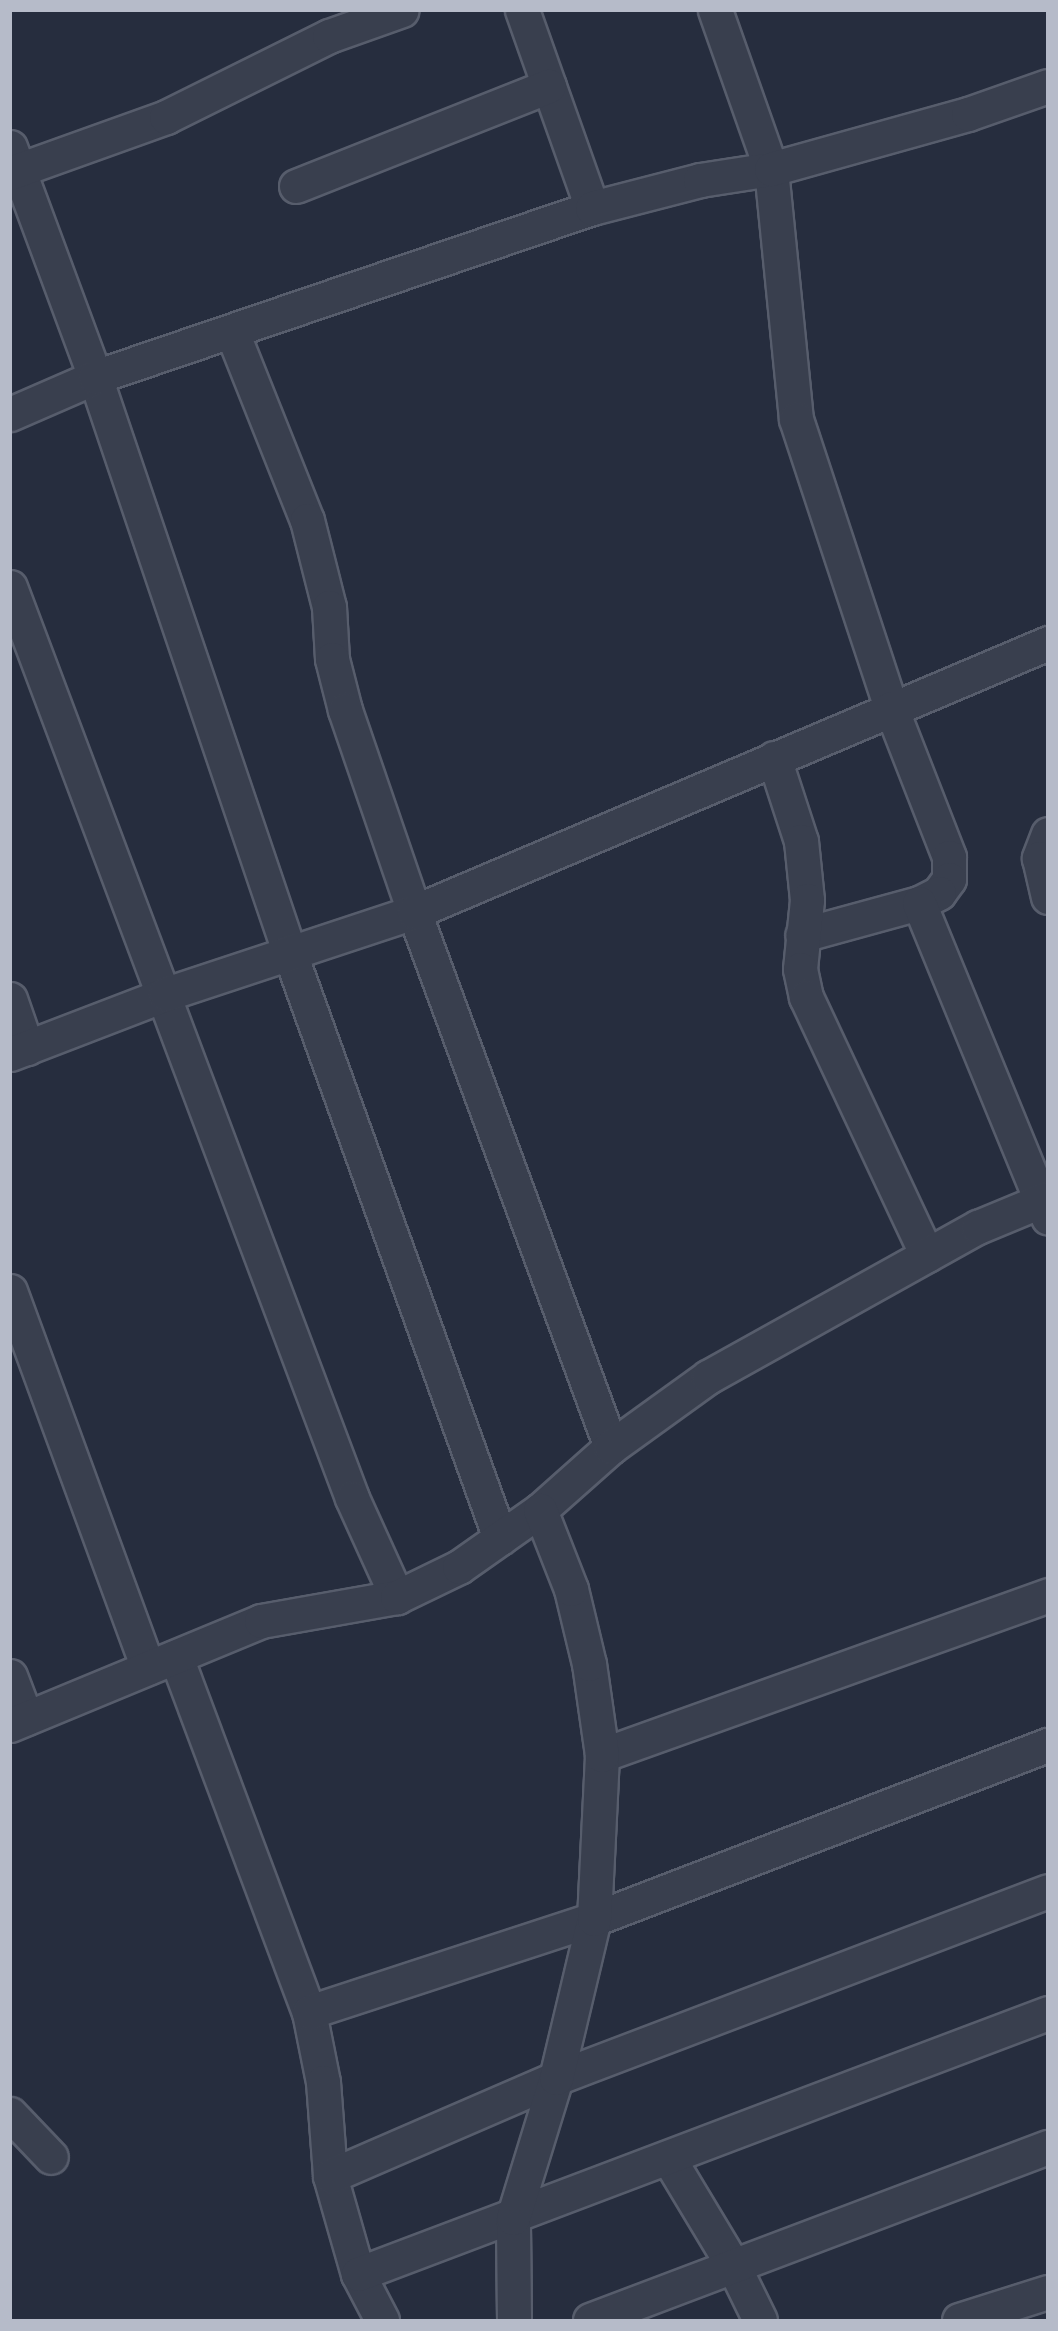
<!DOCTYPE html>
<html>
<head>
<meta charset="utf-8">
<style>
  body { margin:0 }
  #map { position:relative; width:1058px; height:2331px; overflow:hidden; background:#262d3e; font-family:"Roboto Condensed",sans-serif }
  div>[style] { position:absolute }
  .roads { filter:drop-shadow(2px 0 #575d6c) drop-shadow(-2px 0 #575d6c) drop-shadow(0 2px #575d6c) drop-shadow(0 -2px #575d6c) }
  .minor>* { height:33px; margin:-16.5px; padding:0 16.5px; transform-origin:16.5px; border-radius:16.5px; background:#393f4e }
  span { translate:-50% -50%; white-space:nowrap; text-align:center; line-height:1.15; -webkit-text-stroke:4.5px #1e2433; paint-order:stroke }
  .frame { position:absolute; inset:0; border:12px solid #b6bbc9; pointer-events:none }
</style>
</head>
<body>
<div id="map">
  <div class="roads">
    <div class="minor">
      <i style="left:522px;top:10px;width:210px;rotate:70.5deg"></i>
      <i style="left:715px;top:10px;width:169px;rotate:70.6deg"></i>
      <i style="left:771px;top:169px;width:251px;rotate:84.3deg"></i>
      <i style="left:796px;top:419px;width:304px;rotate:71.8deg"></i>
      <i style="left:891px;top:708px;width:160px;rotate:68.7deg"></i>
      <i style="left:949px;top:857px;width:22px;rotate:90deg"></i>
      <i style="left:949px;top:879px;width:17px;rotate:126deg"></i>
      <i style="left:939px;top:893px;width:22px;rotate:153deg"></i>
      <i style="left:919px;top:903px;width:121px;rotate:164.7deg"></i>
      <i style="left:10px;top:147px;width:245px;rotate:69.7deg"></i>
      <i style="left:95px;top:377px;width:606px;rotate:71.33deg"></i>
      <i style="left:289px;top:951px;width:624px;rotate:70.23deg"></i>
      <i style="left:10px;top:173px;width:166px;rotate:-19.7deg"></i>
      <i style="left:166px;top:117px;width:182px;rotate:-26.4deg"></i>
      <i style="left:329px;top:36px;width:77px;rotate:-19.6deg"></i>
      <i style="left:296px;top:186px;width:272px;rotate:-21.6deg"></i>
      <i style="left:232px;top:332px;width:202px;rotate:68.3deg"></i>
      <i style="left:307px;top:520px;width:90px;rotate:75.8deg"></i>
      <i style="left:329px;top:607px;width:52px;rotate:86.7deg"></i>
      <i style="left:332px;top:659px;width:53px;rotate:75.7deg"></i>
      <i style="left:345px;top:710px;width:213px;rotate:71.1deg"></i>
      <i style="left:414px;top:912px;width:570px;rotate:69.79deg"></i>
      <i style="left:10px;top:414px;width:93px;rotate:-23.5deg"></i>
      <i style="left:95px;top:377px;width:525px;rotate:-18.78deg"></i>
      <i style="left:592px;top:208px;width:112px;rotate:-14.5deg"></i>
      <i style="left:700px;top:180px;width:72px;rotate:-8.8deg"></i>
      <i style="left:771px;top:169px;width:205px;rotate:-15.6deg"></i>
      <i style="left:968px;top:114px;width:85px;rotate:-19.3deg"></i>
      <i style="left:10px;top:587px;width:973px;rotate:69.42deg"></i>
      <i style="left:352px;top:1498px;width:109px;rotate:65.6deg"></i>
      <i style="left:774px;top:758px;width:87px;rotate:72deg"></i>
      <i style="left:801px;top:841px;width:59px;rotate:84.2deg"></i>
      <i style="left:807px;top:900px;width:69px;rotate:95.8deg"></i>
      <i style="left:800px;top:969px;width:29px;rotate:78deg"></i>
      <i style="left:806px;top:997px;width:285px;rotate:64.9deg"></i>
      <i style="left:1048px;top:834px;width:26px;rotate:111deg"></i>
      <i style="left:1039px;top:858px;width:40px;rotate:77deg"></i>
      <i style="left:919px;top:903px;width:340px;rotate:67.7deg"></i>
      <i style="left:10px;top:999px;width:52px;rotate:70.9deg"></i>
      <i style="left:10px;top:1054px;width:167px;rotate:-21deg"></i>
      <i style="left:166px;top:994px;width:261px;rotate:-18.3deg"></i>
      <i style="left:414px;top:912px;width:689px;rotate:-22.99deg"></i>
      <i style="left:10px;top:1291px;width:401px;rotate:69.9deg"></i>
      <i style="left:176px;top:1657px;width:379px;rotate:69.5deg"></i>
      <i style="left:309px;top:2012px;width:71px;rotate:78.7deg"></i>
      <i style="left:323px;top:2082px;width:94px;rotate:85.7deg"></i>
      <i style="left:330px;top:2176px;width:102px;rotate:74.1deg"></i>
      <i style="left:358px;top:2274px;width:52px;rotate:62.4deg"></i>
      <i style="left:10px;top:1676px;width:45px;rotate:69.1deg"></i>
      <i style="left:10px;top:1725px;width:272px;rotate:-22.5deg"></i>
      <i style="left:261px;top:1621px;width:138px;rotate:-10deg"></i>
      <i style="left:397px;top:1597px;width:69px;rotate:-25.8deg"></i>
      <i style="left:459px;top:1567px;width:99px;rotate:-35.1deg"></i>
      <i style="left:540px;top:1510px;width:95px;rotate:-41.6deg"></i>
      <i style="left:611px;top:1447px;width:120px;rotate:-35.8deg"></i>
      <i style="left:708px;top:1377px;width:309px;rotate:-29.1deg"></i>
      <i style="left:978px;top:1227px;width:76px;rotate:-22.5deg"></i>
      <i style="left:602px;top:1755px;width:474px;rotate:-19.7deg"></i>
      <i style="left:309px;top:2012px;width:300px;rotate:-18.1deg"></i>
      <i style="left:594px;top:1919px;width:486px;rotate:-21deg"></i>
      <i style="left:10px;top:2114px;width:59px;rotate:46.4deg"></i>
      <i style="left:669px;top:2159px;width:126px;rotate:59deg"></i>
      <i style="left:734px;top:2267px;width:59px;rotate:63.9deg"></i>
      <i style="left:330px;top:2176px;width:246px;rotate:-23.4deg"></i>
      <i style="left:556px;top:2078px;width:526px;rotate:-20.81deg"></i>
      <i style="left:358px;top:2274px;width:738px;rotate:-20.72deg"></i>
      <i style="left:514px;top:2320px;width:102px;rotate:-90.6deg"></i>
      <i style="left:513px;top:2218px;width:146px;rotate:-72.9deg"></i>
      <i style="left:556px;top:2078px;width:163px;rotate:-76.6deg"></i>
      <i style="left:594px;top:1919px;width:164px;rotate:-87.2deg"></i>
      <i style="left:602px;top:1755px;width:92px;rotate:-98.1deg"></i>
      <i style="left:589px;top:1664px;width:77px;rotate:-103.5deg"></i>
      <i style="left:571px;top:1589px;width:85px;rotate:-111.4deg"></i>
      <i style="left:590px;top:2320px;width:490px;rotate:-20.7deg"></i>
      <i style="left:959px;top:2320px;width:93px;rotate:-17.5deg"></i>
    </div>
  </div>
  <div class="frame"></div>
</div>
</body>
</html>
